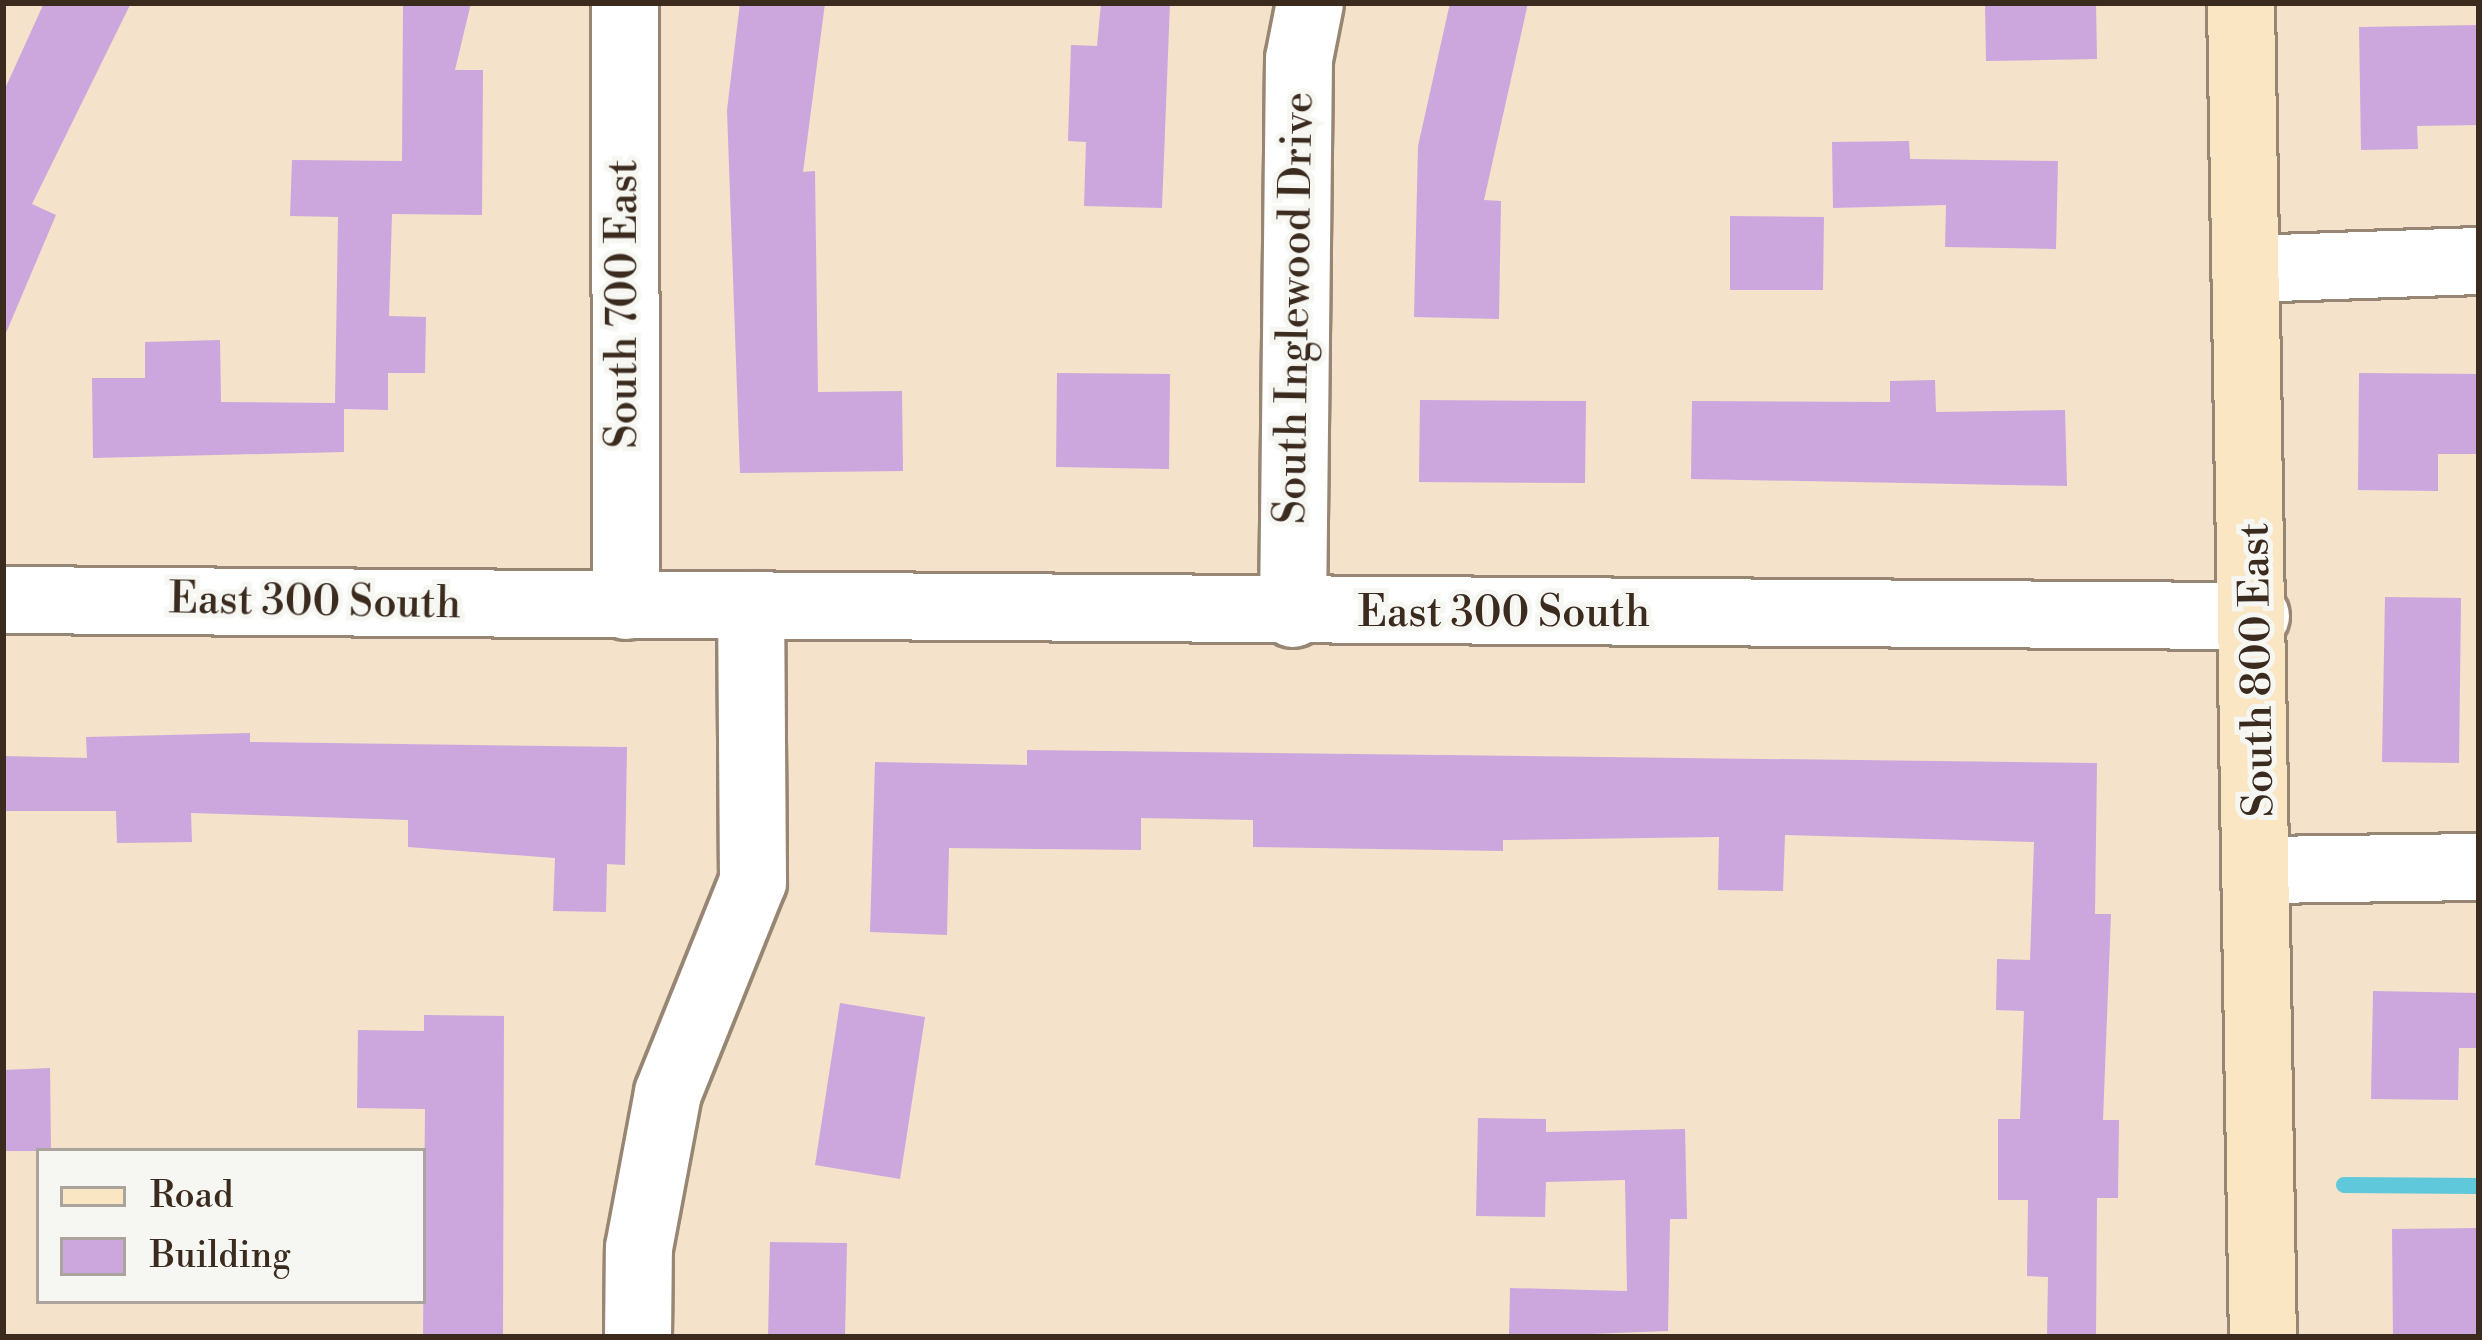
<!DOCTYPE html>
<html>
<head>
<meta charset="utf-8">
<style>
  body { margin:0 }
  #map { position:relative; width:2482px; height:1340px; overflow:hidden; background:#f4e2ca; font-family:"Libre Bodoni",serif }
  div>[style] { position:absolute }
  .stream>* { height:16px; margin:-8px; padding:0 8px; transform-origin:8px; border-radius:8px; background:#5fc8da }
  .building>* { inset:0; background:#cba7dd }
  .roads { filter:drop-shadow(3px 0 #988674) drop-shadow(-3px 0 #988674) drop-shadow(0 3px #988674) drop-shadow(0 -3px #988674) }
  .minor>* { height:66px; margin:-33px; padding:0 33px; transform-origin:33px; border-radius:33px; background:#fff }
  .tertiary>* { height:66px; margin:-33px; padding:0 33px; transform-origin:33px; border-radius:33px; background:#fff }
  .secondary>* { height:66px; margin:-33px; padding:0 33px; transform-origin:33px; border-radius:33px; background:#fbe6c3 }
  span { translate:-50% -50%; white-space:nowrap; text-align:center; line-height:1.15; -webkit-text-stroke:10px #f6f6f2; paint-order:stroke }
  .street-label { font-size:42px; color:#3b2a1e }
  .frame { position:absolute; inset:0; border:6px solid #3b2a1e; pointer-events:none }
  .legend { position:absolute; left:36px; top:1148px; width:390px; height:156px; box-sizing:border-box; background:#f6f6f2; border:3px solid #aba49d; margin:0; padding:15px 21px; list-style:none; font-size:36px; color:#3b2a1e }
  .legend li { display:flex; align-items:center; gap:24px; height:60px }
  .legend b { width:60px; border:3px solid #aba49d }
</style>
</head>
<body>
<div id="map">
  <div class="stream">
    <i style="left:2344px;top:1185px;width:135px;rotate:0.4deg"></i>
  </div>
  <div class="building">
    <i style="clip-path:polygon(44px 3px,131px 3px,32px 204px,56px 215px,3px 340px,3px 93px)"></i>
    <i style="clip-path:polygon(403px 3px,471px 3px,455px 70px,483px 70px,482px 215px,392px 214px,389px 316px,426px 317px,425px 373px,388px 373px,388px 410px,344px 409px,344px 452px,93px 458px,92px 378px,145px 378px,145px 342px,220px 340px,221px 402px,335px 403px,338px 217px,290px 216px,292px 160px,402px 161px)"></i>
    <i style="clip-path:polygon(740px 3px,825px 3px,803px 172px,815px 171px,818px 392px,902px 391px,903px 471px,740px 473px,727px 110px)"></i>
    <i style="clip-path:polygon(1101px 3px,1170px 3px,1162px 208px,1084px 206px,1086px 142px,1068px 141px,1071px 45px,1097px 46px)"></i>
    <i style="clip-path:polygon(1450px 3px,1528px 3px,1484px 200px,1501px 201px,1499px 319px,1414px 317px,1418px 146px)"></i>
    <i style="clip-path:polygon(1985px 3px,2096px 3px,2097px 59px,1986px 61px)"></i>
    <i style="clip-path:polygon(2479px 25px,2479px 125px,2417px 126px,2418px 149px,2361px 150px,2359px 27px)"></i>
    <i style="clip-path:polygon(1909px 141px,1910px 159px,2058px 161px,2056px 249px,1945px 247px,1946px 205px,1833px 208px,1832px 142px)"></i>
    <i style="clip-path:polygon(1730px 216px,1824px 217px,1823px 290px,1730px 290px)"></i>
    <i style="clip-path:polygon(1057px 373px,1170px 374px,1169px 469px,1056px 467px)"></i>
    <i style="clip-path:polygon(2359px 373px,2479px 374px,2479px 454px,2438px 454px,2438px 491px,2358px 490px)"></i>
    <i style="clip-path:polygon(1935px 380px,1936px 412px,2065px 410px,2067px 486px,1691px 479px,1692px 401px,1890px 402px,1890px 381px)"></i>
    <i style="clip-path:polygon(1420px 400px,1586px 401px,1585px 483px,1419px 482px)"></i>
    <i style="clip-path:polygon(2385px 597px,2461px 598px,2459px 763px,2382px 762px)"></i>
    <i style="clip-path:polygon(250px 733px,250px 742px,627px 747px,625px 865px,607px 864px,606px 912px,553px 911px,555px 858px,408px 847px,408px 820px,191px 813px,192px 842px,117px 843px,116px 811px,3px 811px,3px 756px,87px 758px,86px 737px)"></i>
    <i style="clip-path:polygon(1027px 750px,2097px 763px,2095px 914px,2111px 914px,2103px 1120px,2119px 1120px,2118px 1198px,2097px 1198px,2096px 1337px,2047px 1337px,2048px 1277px,2027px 1276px,2028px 1200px,1998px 1200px,1998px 1119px,2020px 1119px,2024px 1011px,1996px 1010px,1997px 959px,2030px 960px,2034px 842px,1785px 835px,1783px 891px,1718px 890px,1719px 837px,1503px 840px,1503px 851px,1253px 847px,1253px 820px,1141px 818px,1141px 850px,949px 848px,947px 935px,870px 932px,875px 762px,1027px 765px)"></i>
    <i style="clip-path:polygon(2373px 991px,2479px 993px,2479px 1048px,2459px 1048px,2458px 1100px,2371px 1099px)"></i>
    <i style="clip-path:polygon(840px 1003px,925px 1017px,900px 1179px,815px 1165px)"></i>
    <i style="clip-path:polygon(424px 1015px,504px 1016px,503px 1337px,423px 1337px,425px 1109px,357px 1108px,358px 1030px,424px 1031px)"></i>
    <i style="clip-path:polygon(50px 1068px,51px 1151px,3px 1151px,3px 1070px)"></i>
    <i style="clip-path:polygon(1478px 1118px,1546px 1119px,1546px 1132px,1685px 1129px,1687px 1219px,1670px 1219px,1668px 1331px,1509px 1337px,1510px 1288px,1627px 1291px,1625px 1180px,1546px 1182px,1545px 1217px,1476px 1216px)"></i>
    <i style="clip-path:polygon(2479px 1228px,2479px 1337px,2393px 1337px,2392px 1229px)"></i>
    <i style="clip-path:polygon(770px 1242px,847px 1243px,845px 1337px,768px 1337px)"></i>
  </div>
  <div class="roads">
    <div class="minor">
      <i style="left:625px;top:3px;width:603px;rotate:89.9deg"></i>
      <i style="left:2249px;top:269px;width:230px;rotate:-2deg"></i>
      <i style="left:1293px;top:614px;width:555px;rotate:-89.38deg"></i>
      <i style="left:1299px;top:59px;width:57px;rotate:-78.9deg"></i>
      <i style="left:2263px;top:870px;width:216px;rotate:-0.8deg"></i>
      <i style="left:638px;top:1337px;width:89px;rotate:-89.4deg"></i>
      <i style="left:639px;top:1248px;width:158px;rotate:-79.4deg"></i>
      <i style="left:668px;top:1093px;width:227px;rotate:-68.1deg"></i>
      <i style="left:753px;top:882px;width:277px;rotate:-90.4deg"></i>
    </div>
    <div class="tertiary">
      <i style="left:3px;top:600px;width:2253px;rotate:0.41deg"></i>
    </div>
    <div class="secondary">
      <i style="left:2241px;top:3px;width:1334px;rotate:89.06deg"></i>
    </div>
  </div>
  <div class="street-label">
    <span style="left:624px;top:304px;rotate:-90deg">South 700 East</span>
    <span style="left:1296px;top:308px;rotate:-89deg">South Inglewood Drive</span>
    <span style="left:315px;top:603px;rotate:1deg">East 300 South</span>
    <span style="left:1504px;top:614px">East 300 South</span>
    <span style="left:2258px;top:670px;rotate:-91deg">South 800 East</span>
  </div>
  <div class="frame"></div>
  <ul class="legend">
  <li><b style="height:15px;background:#fbe6c3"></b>Road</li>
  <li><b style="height:33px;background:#cba7dd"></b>Building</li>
  </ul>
</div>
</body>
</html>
